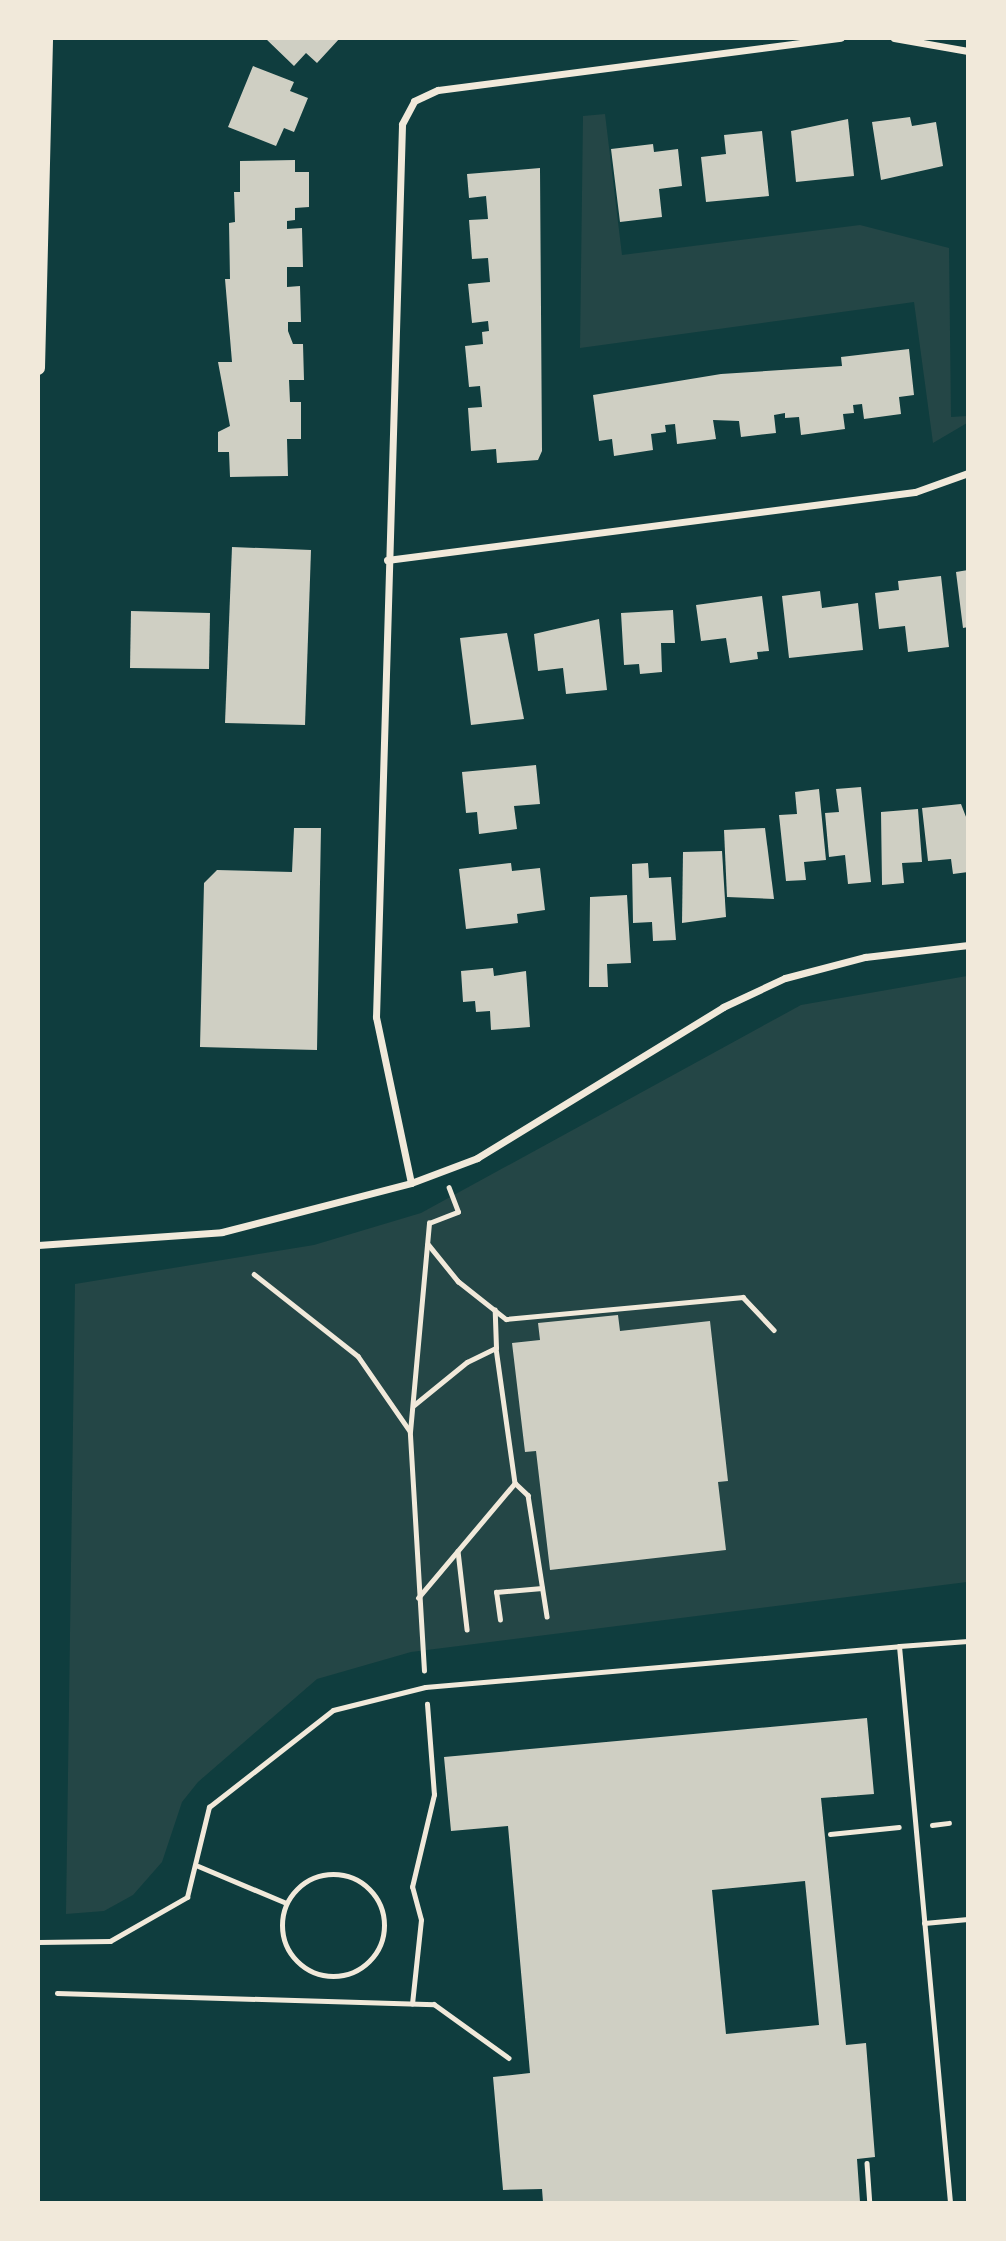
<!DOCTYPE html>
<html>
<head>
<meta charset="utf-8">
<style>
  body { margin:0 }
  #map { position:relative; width:1006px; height:2241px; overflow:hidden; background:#0f3d3e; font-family:Lato,sans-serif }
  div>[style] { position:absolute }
  .green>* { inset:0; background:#244646 }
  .building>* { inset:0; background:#cfcfc3 }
  .path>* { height:4.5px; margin:-2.25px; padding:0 2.25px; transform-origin:2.25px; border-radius:2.25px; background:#f1e9da }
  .service>* { height:5px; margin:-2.5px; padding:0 2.5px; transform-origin:2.5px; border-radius:2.5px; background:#f1e9da }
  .service>.ring { margin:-2.5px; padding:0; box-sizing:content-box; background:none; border:5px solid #f1e9da; border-radius:50% }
  .minor>* { height:7px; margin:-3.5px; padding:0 3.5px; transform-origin:3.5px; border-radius:3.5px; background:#f1e9da }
  .secondary>* { height:14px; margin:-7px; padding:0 7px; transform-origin:7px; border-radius:7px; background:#f1e9da }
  span { translate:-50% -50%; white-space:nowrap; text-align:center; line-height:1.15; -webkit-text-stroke:5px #f1e9da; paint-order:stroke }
  .frame { position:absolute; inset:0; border:40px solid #f1e9da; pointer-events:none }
</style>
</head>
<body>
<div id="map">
  <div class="green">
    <i style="clip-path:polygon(605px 114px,622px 255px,860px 225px,949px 248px,951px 417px,967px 416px,967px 423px,933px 443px,914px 302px,580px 348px,583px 116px)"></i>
    <i style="clip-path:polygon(967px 976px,967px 1582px,411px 1652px,317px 1679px,198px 1782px,182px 1802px,162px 1862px,133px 1895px,104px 1911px,66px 1914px,75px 1284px,314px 1245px,421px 1213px,801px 1005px)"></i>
  </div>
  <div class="building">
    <i style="clip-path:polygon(265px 38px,340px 38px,317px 63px,306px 53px,294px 66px)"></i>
    <i style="clip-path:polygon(253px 66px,294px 82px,290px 91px,308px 98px,294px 132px,284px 128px,276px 146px,228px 127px)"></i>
    <i style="clip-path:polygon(910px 117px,912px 126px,936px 122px,943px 166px,881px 180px,872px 122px)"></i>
    <i style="clip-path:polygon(848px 119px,854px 176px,796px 182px,791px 131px)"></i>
    <i style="clip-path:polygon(762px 131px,769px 196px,706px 202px,701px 157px,726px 154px,724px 135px)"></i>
    <i style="clip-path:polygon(653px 144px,654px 152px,678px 149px,682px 186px,659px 189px,662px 217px,620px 222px,611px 149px)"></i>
    <i style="clip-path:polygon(295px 160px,295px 172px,309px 172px,309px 207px,295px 208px,295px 220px,287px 221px,287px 229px,302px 228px,303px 267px,287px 267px,287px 287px,300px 286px,301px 322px,288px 322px,288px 331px,293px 344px,303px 344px,304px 380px,289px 380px,290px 402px,301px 402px,301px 439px,287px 439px,288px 476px,230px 477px,229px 452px,218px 452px,218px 432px,230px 426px,218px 362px,232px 362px,225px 279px,230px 279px,229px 223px,235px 222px,234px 192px,240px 192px,240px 161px)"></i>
    <i style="clip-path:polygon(540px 168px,542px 451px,538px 460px,497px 463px,496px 449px,471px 451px,468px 408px,482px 407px,480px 386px,469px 387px,465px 346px,483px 344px,482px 332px,489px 331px,488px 321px,472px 323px,468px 284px,490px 282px,488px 258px,472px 259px,469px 220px,488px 219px,486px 196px,469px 198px,467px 174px)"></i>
    <i style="clip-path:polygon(909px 349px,914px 395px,899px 397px,901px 414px,864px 419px,862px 404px,853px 405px,854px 413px,843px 414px,845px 429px,801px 435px,799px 417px,785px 418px,785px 413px,774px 415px,776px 433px,741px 437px,739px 421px,713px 420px,716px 439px,677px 444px,675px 424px,665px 425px,666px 432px,651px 434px,653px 450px,614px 456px,612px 439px,599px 441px,593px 395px,721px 374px,842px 366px,841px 357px)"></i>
    <i style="clip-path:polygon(232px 547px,311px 550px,305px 725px,225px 723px)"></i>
    <i style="clip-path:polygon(968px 570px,968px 627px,963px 628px,956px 572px)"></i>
    <i style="clip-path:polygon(941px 576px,949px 647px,908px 652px,905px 626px,879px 629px,875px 593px,899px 590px,898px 581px)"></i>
    <i style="clip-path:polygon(820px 591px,822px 608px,858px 603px,863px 650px,789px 658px,782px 596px)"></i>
    <i style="clip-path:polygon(762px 596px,769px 651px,757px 652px,758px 659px,730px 663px,726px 638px,701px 641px,696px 605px)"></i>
    <i style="clip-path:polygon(673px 610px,675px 643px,661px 643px,662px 672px,640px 674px,639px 664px,624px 665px,621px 613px)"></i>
    <i style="clip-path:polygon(131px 611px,210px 613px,209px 669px,130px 668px)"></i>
    <i style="clip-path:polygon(599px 619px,607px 690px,566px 694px,563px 668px,538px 671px,534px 634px)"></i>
    <i style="clip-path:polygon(507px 633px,524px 719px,471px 725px,460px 638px)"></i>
    <i style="clip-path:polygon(536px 765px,540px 804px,514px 806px,517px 829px,479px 834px,477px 812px,466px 813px,462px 772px)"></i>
    <i style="clip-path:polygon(861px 787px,871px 882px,848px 884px,845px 855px,829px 857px,825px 813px,839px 812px,836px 789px)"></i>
    <i style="clip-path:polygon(819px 789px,826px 860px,804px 862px,806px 880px,786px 881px,779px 815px,797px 814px,795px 792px)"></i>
    <i style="clip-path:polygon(961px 804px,968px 822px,968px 872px,953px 874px,951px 859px,928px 861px,922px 808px)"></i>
    <i style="clip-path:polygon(918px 809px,922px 862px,902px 863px,904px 883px,882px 885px,881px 812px)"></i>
    <i style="clip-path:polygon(294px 828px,321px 828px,317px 1050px,200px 1047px,204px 883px,217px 870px,292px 872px)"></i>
    <i style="clip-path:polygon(765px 828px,774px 899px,727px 897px,724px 830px)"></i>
    <i style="clip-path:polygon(722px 851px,726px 917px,682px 923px,683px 852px)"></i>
    <i style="clip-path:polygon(511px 863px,512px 871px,540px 868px,545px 910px,517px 914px,518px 923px,466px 929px,459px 869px)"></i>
    <i style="clip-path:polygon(648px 863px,649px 878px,671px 877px,676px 940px,653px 941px,652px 922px,633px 923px,632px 864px)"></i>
    <i style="clip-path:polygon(627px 895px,631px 963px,607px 964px,608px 987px,589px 987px,590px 897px)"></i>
    <i style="clip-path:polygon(493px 968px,494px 976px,526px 971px,530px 1027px,491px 1030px,490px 1011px,476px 1012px,475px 1001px,463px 1002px,461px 971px)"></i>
    <i style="clip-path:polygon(618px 1315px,620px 1331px,710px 1321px,728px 1481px,718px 1482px,726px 1550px,550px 1570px,536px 1451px,525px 1452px,512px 1343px,540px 1340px,538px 1323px)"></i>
    <i style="clip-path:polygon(evenodd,867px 1718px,874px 1794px,821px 1798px,846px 2045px,866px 2043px,875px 2157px,857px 2159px,860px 2202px,543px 2202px,542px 2189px,503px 2190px,493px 2077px,530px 2073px,508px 1826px,451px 1831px,444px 1757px,867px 1718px,805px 1881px,819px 2025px,726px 2034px,712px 1890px,805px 1881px)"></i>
  </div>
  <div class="path">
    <i style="left:428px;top:1244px;width:48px;rotate:51deg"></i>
    <i style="left:458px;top:1281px;width:61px;rotate:38.4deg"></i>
    <i style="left:506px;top:1319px;width:238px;rotate:-5.3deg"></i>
    <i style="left:743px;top:1297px;width:45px;rotate:46.8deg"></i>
    <i style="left:254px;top:1274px;width:132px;rotate:38.3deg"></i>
    <i style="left:358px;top:1356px;width:91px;rotate:55.3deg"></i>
    <i style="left:496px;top:1348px;width:136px;rotate:82deg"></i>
    <i style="left:515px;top:1483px;width:18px;rotate:43deg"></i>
    <i style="left:528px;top:1495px;width:123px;rotate:81.1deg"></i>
    <i style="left:414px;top:1405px;width:68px;rotate:-39.1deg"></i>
    <i style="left:467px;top:1362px;width:32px;rotate:-26deg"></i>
    <i style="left:496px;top:1348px;width:38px;rotate:-92deg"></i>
    <i style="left:458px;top:1551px;width:79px;rotate:83.4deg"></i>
    <i style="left:418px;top:1598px;width:150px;rotate:-49.9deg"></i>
    <i style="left:500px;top:1620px;width:28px;rotate:-98deg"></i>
    <i style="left:496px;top:1592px;width:46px;rotate:-5deg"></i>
    <i style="left:424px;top:1671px;width:239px;rotate:-93.4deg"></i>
    <i style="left:410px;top:1432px;width:210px;rotate:-84.8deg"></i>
    <i style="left:429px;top:1223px;width:31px;rotate:-21deg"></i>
    <i style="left:458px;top:1212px;width:26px;rotate:-111deg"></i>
    <i style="left:932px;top:1825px;width:17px;rotate:-7deg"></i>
    <i style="left:830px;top:1834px;width:69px;rotate:-5.8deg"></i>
    <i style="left:57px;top:1993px;width:377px;rotate:1.7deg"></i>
    <i style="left:434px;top:2004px;width:92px;rotate:35.8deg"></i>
    <i style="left:412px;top:2004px;width:84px;rotate:-83.9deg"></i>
    <i style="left:421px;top:1920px;width:34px;rotate:-105deg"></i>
    <i style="left:412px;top:1887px;width:95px;rotate:-76.6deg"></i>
    <i style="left:434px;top:1795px;width:91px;rotate:-94.4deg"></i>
    <i style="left:867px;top:2163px;width:39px;rotate:86deg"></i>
  </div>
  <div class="service">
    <i style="left:899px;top:1646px;width:69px;rotate:-4.1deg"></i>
    <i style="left:198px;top:1866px;width:95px;rotate:22.8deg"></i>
    <i class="ring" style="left:282px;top:1874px;width:97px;height:97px"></i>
    <i style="left:924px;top:1923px;width:44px;rotate:-5.2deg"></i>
    <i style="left:38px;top:1942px;width:72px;rotate:-0.8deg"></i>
    <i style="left:110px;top:1941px;width:89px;rotate:-29.7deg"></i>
    <i style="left:187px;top:1897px;width:93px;rotate:-76.3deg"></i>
    <i style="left:209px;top:1807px;width:157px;rotate:-38deg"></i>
    <i style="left:333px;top:1710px;width:95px;rotate:-14deg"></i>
    <i style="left:425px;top:1687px;width:476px;rotate:-4.9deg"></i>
    <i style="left:899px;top:1646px;width:558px;rotate:84.76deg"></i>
  </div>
  <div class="minor">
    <i style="left:894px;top:38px;width:75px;rotate:10deg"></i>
    <i style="left:387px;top:560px;width:532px;rotate:-7.34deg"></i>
    <i style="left:915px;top:492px;width:56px;rotate:-19.7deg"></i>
    <i style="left:411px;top:1183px;width:170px;rotate:-101.9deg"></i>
    <i style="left:376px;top:1017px;width:893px;rotate:-88.33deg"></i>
    <i style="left:402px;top:124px;width:26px;rotate:-62deg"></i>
    <i style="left:414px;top:101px;width:26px;rotate:-25deg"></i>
    <i style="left:438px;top:90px;width:406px;rotate:-7.4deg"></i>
    <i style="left:38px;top:1245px;width:184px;rotate:-4deg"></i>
    <i style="left:222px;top:1232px;width:195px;rotate:-14.5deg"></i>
    <i style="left:411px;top:1183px;width:71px;rotate:-20.7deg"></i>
    <i style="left:477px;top:1158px;width:289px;rotate:-31.5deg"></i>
    <i style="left:723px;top:1007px;width:68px;rotate:-25.1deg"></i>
    <i style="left:785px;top:978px;width:83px;rotate:-14.7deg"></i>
    <i style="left:865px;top:957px;width:104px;rotate:-6.6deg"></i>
  </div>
  <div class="secondary">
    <i style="left:38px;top:368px;width:330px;rotate:-88.6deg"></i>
  </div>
  <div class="frame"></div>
</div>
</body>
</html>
